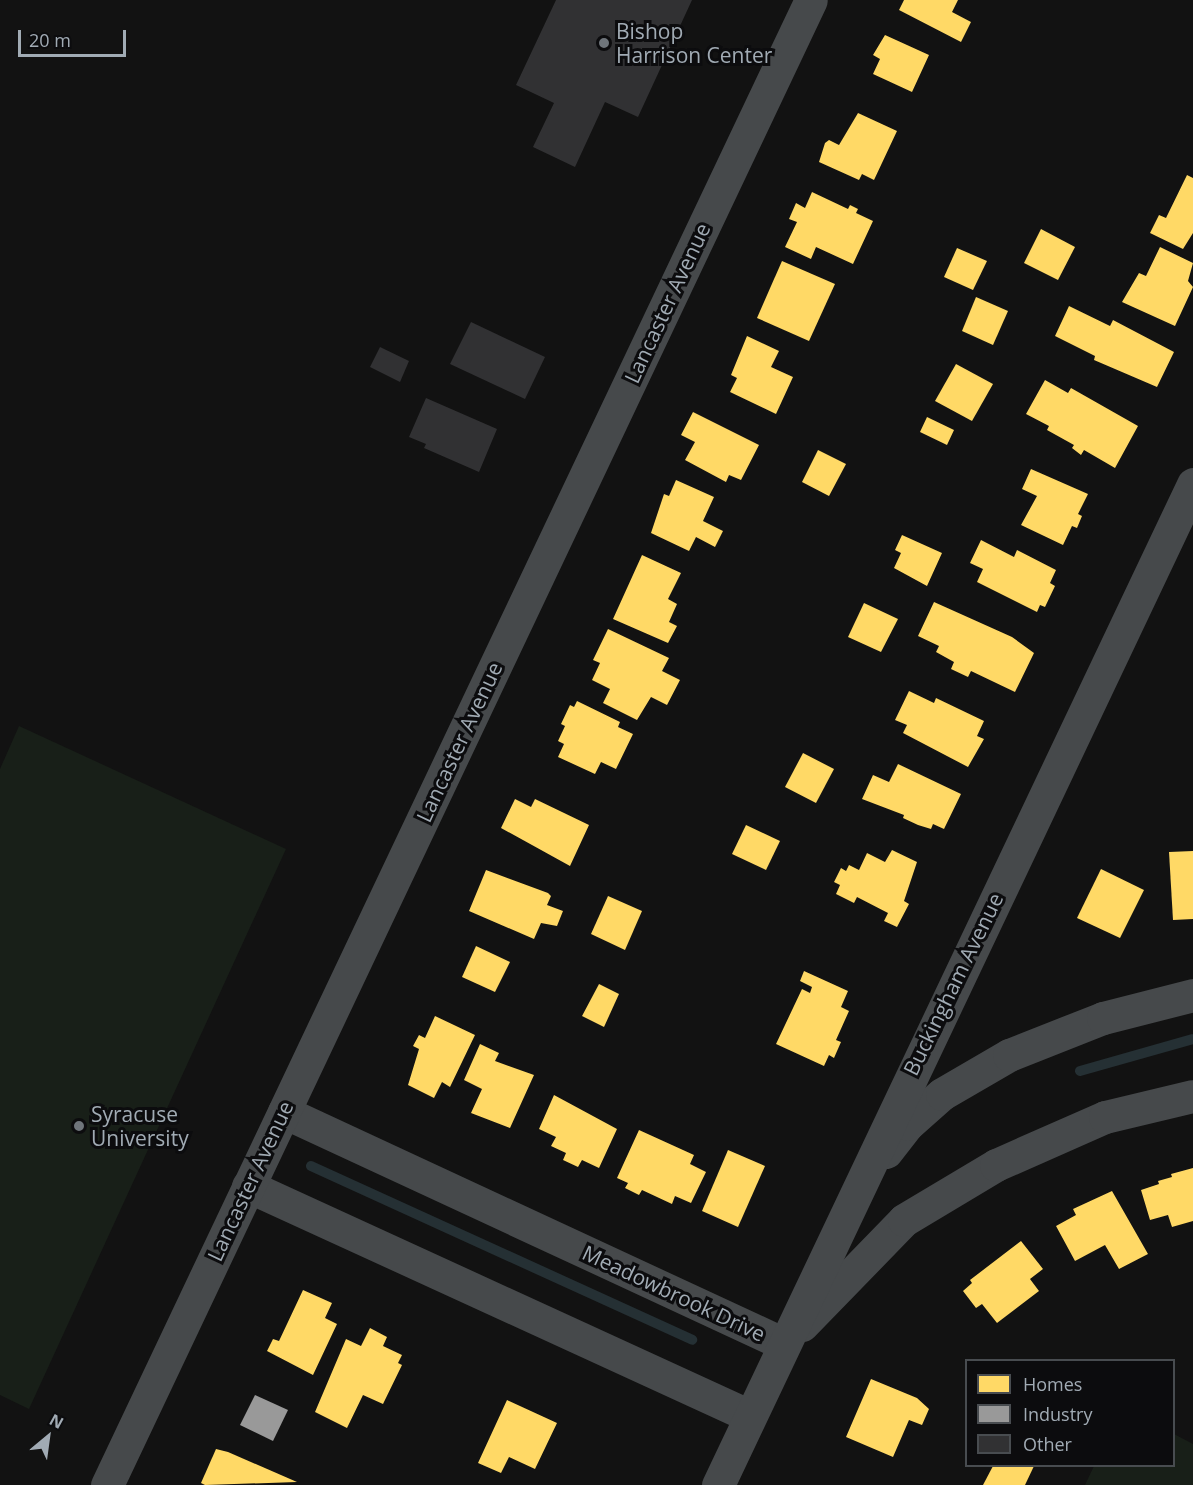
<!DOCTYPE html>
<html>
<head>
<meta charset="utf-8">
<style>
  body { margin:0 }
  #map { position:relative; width:1193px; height:1485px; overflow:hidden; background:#121212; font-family:"Open Sans",sans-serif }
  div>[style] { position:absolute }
  .green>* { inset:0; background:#181f18 }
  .homes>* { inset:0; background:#ffd966 }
  .industry>* { inset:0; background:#999 }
  .stream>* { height:10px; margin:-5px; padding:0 5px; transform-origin:5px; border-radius:5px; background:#253034 }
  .building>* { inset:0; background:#313133 }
  .minor>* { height:33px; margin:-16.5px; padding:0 16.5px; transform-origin:16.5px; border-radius:16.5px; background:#46494b }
  .dots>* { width:16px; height:16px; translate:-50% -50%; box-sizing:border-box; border:3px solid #0c0c0e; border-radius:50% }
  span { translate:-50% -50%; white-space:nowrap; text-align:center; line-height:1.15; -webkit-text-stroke:6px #0c0c0e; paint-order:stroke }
  .poi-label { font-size:21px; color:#a1abb4 }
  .left { translate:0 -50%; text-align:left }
  .street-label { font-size:21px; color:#a1abb4 }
  .legend { position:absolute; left:965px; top:1359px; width:210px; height:108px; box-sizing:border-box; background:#0c0c0e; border:2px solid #484c50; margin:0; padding:8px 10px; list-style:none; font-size:18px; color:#a1abb4 }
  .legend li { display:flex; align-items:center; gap:12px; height:30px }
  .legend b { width:30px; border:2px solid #484c50 }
  .north { position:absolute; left:18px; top:1407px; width:60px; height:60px; -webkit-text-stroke:4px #0c0c0e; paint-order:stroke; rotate:29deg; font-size:16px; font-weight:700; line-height:24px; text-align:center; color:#a1abb4 }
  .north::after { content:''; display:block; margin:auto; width:21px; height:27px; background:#a1abb4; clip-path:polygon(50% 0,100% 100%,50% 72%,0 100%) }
  .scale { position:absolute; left:18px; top:30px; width:108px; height:27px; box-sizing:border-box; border:3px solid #a1abb4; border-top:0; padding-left:8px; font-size:18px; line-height:21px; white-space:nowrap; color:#a1abb4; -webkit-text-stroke:4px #0c0c0e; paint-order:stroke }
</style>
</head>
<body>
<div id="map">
  <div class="green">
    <i style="clip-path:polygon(19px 726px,286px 849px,29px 1409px,0 1395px,0 769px)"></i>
    <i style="clip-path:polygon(1174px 1434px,1193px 1444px,1193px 1485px,1085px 1485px,1094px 1466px,1174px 1466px)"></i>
  </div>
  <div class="homes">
    <i style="clip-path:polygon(904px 0,958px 0,952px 12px,971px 22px,961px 42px,899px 10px)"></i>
    <i style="clip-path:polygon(885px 35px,929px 55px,912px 92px,873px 74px,880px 59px,873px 55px)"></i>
    <i style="clip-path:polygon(858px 113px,897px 131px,874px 180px,862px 174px,859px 180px,819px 162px,825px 143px,829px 140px,839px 145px)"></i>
    <i style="clip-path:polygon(1187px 175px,1193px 178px,1193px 233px,1183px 249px,1150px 233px,1159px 215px,1166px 218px)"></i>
    <i style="clip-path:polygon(812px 192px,848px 209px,850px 205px,858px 209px,856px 213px,873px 221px,853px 264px,816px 247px,811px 259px,785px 247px,797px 222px,789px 219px,796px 203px,805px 208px)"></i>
    <i style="clip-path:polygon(1041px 229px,1075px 247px,1058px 280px,1024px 263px)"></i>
    <i style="clip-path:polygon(1160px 247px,1193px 263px,1188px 281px,1193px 287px,1175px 326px,1122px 302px,1139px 273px,1146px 276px)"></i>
    <i style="clip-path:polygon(957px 248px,987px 261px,973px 290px,944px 277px)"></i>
    <i style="clip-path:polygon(782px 261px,835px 284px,809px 341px,757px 318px)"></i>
    <i style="clip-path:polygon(976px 297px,1008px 311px,993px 345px,962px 331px)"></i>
    <i style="clip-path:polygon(1069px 306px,1110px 326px,1113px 320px,1174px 352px,1157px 387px,1094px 360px,1095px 356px,1055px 336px)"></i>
    <i style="clip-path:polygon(747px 336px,779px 351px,771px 367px,793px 377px,776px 414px,730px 392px,737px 378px,731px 375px)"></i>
    <i style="clip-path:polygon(956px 364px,993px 384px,972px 421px,935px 401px)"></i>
    <i style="clip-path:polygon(1045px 380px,1068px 393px,1071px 388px,1138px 426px,1115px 468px,1084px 450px,1081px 455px,1072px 448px,1074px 445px,1047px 430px,1049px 426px,1026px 414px)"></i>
    <i style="clip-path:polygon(693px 412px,759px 445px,741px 480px,729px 475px,726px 482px,685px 460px,695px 442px,681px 435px)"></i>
    <i style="clip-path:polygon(927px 417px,954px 430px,947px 445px,920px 432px)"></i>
    <i style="clip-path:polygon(818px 450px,846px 464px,829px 496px,802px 482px)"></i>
    <i style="clip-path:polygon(1031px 469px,1088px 494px,1078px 514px,1082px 516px,1077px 528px,1072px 526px,1063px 545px,1021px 525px,1037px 496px,1022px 489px)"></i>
    <i style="clip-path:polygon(676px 480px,714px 497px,703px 521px,723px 531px,715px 547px,696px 537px,689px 551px,651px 533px,664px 494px,669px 496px)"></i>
    <i style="clip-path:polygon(902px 535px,942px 553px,927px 586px,894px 568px,901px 553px,895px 550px)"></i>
    <i style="clip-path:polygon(981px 540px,1014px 557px,1017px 550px,1056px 570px,1050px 583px,1055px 586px,1045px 607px,1040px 605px,1037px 612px,977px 582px,983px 569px,970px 563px)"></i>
    <i style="clip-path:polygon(642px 555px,681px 573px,668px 599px,677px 604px,669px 622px,677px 626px,668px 643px,613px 619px)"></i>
    <i style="clip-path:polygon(934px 602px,1012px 637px,1034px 653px,1015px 692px,971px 671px,968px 677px,951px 669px,954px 662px,936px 652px,939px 646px,918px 636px)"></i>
    <i style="clip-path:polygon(864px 603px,898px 619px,881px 652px,848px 637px)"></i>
    <i style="clip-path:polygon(608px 629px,669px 658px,662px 671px,680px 680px,667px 705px,651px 697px,637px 720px,603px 703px,610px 689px,592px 680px,600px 663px,593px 660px)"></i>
    <i style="clip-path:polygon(909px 691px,934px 703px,936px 698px,984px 721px,977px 736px,984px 739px,968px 767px,903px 733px,907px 725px,895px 720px)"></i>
    <i style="clip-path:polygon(577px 701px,620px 722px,618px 727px,633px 734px,616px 769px,601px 762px,595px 774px,558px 757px,564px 744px,558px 741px,565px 726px,561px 724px,570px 705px,574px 707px)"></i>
    <i style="clip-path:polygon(803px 753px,834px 769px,816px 803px,785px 787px)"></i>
    <i style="clip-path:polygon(898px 764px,961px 794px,944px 829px,933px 824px,931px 829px,918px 825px,903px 818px,904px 815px,862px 799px,873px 775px,889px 782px)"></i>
    <i style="clip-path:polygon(515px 799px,531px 807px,535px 799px,589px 825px,570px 866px,501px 828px)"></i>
    <i style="clip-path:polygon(746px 825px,780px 841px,766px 870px,732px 854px)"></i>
    <i style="clip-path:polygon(892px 850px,917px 862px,904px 901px,909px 904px,897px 927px,884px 921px,888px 913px,857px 897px,854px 903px,836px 894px,840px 885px,834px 882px,841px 868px,846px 871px,849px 865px,859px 870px,867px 853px,885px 862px)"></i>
    <i style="clip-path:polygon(1193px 851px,1193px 919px,1173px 920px,1169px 852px)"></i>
    <i style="clip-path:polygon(1101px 869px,1144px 890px,1120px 938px,1077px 918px)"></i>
    <i style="clip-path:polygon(486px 870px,548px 893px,551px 896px,547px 905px,563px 911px,557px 926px,541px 923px,534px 939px,469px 911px)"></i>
    <i style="clip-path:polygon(608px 896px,642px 911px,625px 950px,591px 934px)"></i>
    <i style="clip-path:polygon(476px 946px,510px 962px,495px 992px,462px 977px)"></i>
    <i style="clip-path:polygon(804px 971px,848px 991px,841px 1007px,849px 1011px,836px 1040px,841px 1042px,834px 1058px,829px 1055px,824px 1066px,776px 1044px,802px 989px,810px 993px,812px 987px,800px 981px)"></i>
    <i style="clip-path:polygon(599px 984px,619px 994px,604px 1027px,582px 1016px)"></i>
    <i style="clip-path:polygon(435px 1016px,475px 1035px,450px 1087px,442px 1082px,434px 1098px,408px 1085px,419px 1049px,413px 1046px,419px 1035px,425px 1038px)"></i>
    <i style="clip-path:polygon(480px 1044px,499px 1053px,495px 1061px,534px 1075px,510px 1128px,471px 1113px,482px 1089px,464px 1080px)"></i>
    <i style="clip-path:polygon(554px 1095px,617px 1129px,599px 1168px,582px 1160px,578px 1167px,563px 1160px,566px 1153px,551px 1146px,556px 1137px,539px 1129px)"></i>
    <i style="clip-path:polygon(639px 1130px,694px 1155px,690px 1164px,706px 1172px,691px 1203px,675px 1196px,672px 1204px,642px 1190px,639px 1195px,625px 1188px,628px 1183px,617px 1178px)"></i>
    <i style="clip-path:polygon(728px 1150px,765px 1166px,738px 1227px,702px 1211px)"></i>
    <i style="clip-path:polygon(1193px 1168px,1193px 1221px,1172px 1227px,1168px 1215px,1150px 1220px,1141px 1190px,1159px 1184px,1158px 1181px,1172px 1177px,1171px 1174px)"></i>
    <i style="clip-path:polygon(1112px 1191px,1148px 1254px,1119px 1269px,1105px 1245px,1075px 1261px,1056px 1226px,1076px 1215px,1073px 1209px)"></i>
    <i style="clip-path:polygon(1021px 1241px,1043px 1269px,1030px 1279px,1039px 1291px,997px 1323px,982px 1304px,976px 1308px,963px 1291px,972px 1283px,970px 1280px)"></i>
    <i style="clip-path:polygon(303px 1290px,332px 1303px,325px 1318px,337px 1324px,313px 1375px,267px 1351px,273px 1339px,279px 1341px)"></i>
    <i style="clip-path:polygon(370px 1328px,387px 1337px,383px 1346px,402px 1355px,398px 1363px,402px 1365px,383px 1404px,363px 1395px,347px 1428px,315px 1412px,346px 1339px,361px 1346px)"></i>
    <i style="clip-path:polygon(871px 1379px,917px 1398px,929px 1409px,922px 1425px,909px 1420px,893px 1457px,846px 1437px)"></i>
    <i style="clip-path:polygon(507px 1400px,557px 1423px,535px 1469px,509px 1457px,501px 1473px,478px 1463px)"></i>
    <i style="clip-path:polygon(216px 1449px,228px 1452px,297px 1482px,205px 1485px,201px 1483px)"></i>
    <i style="clip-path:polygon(993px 1466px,1034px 1466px,1025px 1485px,983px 1485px)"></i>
  </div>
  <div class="industry">
    <i style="clip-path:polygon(255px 1395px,288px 1410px,273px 1441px,240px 1425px)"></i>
  </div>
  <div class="stream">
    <i style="left:1080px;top:1071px;width:117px;rotate:-15.8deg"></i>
    <i style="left:311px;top:1166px;width:419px;rotate:24.5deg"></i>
  </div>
  <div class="building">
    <i style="clip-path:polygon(556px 0,692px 0,638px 117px,605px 102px,575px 167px,533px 147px,554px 103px,516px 85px)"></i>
    <i style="clip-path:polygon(471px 322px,545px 357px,525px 399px,450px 364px)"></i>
    <i style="clip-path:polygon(380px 347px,409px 361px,400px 382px,370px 367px)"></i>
    <i style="clip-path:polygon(426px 398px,497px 429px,479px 472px,424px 448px,426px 444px,409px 437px)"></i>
  </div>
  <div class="minor">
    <i style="left:284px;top:1112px;width:551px;rotate:24.89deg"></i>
    <i style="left:886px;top:1152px;width:36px;rotate:-52deg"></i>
    <i style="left:908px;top:1124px;width:45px;rotate:-41.4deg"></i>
    <i style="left:942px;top:1094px;width:78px;rotate:-30.2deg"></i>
    <i style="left:1009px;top:1055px;width:101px;rotate:-21.5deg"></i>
    <i style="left:1103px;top:1018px;width:93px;rotate:-14.3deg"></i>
    <i style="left:248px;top:1186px;width:552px;rotate:24.62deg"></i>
    <i style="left:802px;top:1325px;width:146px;rotate:-45.8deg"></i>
    <i style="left:904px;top:1220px;width:107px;rotate:-30.9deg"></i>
    <i style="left:996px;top:1165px;width:119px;rotate:-23.8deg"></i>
    <i style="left:1105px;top:1117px;width:90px;rotate:-13.4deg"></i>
    <i style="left:107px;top:1485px;width:1643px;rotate:-64.64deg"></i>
    <i style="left:718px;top:1485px;width:1108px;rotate:-64.61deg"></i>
  </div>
  <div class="dots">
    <i style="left:604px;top:43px;background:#6f757b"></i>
    <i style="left:79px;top:1126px;background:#6f757b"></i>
  </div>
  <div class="poi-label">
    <span class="left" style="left:616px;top:43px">Bishop<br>Harrison Center</span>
    <span class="left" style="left:91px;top:1126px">Syracuse<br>University</span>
  </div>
  <div class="street-label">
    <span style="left:667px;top:303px;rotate:-65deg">Lancaster Avenue</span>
    <span style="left:459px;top:742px;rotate:-65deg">Lancaster Avenue</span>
    <span style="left:953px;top:984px;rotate:-64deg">Buckingham Avenue</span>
    <span style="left:250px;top:1181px;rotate:-65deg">Lancaster Avenue</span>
    <span style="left:674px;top:1293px;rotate:25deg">Meadowbrook Drive</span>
  </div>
  <ul class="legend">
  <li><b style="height:16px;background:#ffd966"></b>Homes</li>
  <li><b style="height:16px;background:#999"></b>Industry</li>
  <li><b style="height:16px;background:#313133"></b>Other</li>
  </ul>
  <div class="north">N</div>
  <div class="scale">20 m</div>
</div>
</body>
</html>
